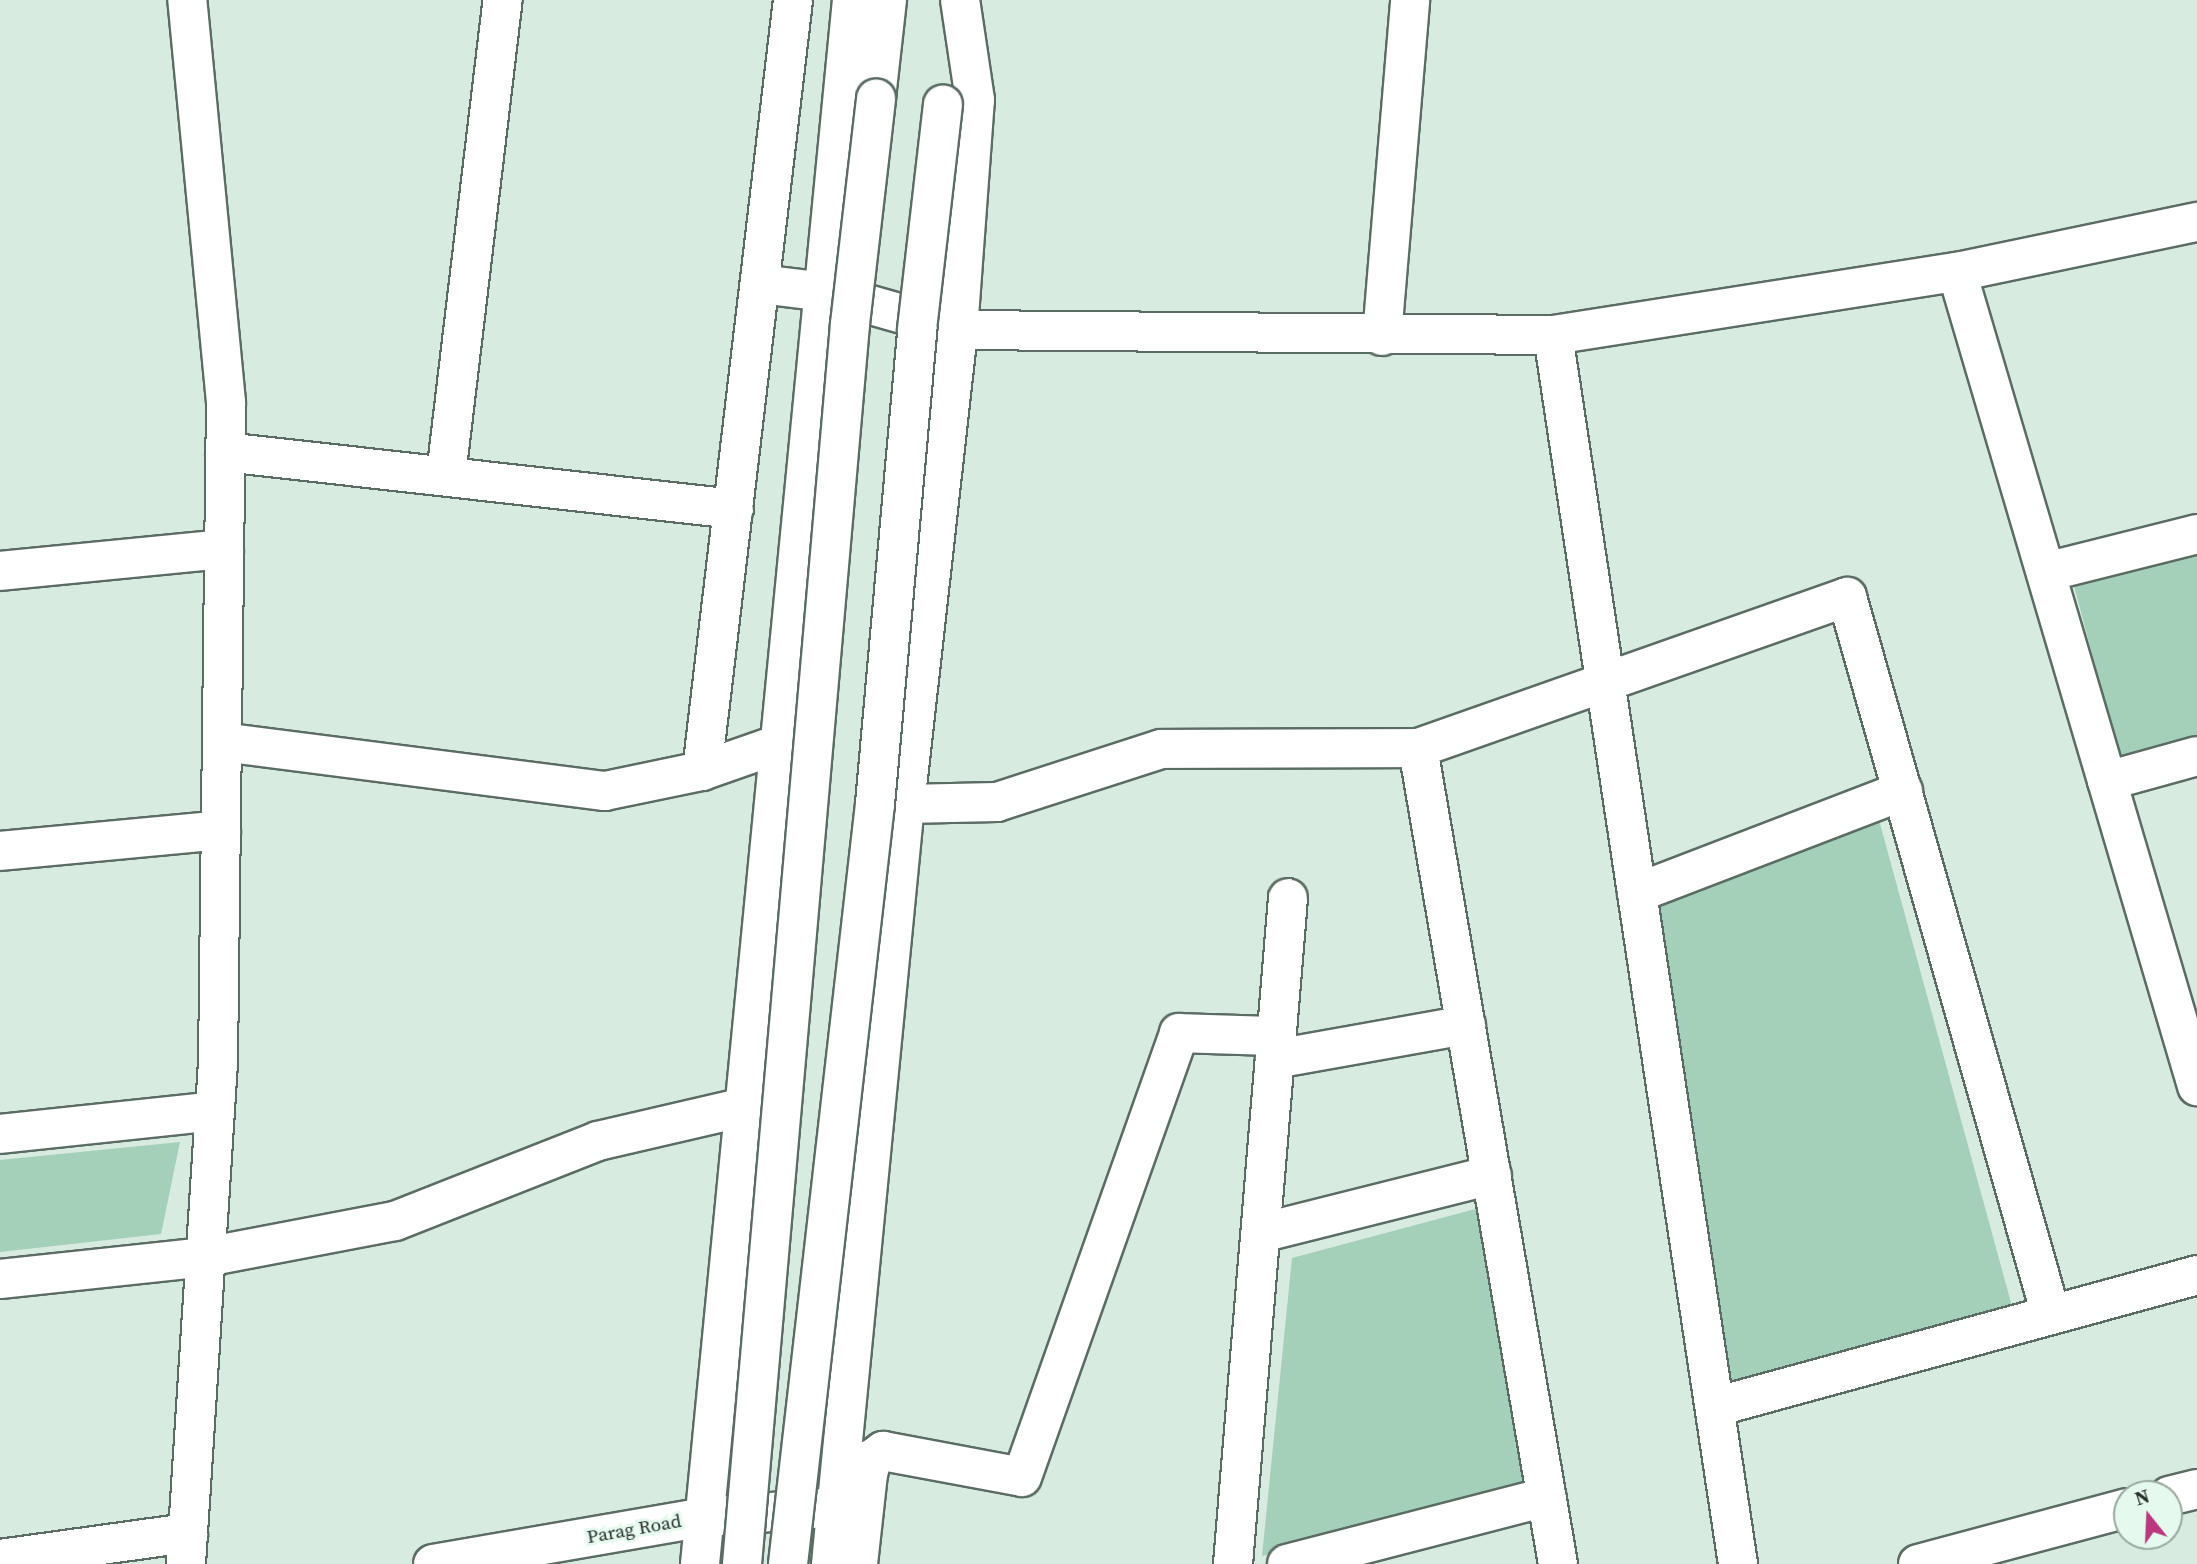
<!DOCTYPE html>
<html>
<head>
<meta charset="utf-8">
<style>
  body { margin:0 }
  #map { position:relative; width:2197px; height:1564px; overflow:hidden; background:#d8ebe1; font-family:"Source Serif 4",serif }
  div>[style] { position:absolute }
  .green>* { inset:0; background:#a4cfb9 }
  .roads { filter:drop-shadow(2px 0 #5b6c64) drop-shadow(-2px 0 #5b6c64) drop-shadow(0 2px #5b6c64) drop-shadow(0 -2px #5b6c64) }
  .street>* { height:38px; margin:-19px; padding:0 19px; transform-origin:19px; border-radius:19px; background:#fff }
  .secondary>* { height:38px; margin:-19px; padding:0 19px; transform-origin:19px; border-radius:19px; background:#fff }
  .bridges { filter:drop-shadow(2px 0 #5b6c64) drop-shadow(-2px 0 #5b6c64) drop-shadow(0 2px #5b6c64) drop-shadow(0 -2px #5b6c64) }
  .secondary-bridge>* { height:38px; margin:-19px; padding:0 19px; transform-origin:19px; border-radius:19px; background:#fff }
  span { translate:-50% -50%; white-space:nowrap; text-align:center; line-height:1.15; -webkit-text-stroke:6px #e5f9ee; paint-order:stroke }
  .street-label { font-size:19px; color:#272f2b }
  .north { position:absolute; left:2113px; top:1480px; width:70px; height:70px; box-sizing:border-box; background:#e5f9ee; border:2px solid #99a8a0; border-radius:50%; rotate:342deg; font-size:19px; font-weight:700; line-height:28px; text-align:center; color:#272f2b }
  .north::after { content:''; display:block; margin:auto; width:24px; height:32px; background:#bb377e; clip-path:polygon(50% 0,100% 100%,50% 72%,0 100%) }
</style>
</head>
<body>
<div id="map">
  <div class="green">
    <i style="clip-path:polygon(2197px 549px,2197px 752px,2123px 771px,2073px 582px)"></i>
    <i style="clip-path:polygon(1879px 820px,2016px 1321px,1730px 1400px,1659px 905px)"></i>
    <i style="clip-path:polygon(180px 1142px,161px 1234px,0 1252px,0 1160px)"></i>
    <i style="clip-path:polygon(1479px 1208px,1523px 1483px,1262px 1556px,1292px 1258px)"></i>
  </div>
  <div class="roads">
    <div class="street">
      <i style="left:1957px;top:272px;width:849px;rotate:73.57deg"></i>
      <i style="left:760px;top:284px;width:65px;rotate:7deg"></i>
      <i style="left:825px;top:292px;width:138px;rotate:15.9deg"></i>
      <i style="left:958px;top:330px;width:595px;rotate:0.48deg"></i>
      <i style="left:1553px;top:335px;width:409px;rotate:-8.9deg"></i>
      <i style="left:1957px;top:272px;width:245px;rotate:-11.8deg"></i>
      <i style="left:1553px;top:335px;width:1243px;rotate:81.44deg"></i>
      <i style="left:1382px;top:336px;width:337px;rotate:-85.2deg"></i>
      <i style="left:225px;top:452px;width:512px;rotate:6.39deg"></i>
      <i style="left:446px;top:475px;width:478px;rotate:-83.2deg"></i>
      <i style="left:0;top:571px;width:225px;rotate:-5.6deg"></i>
      <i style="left:2046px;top:572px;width:156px;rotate:-14.1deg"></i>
      <i style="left:222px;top:742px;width:386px;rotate:7.3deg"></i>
      <i style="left:605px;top:791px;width:99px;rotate:-11.7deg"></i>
      <i style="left:702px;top:771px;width:82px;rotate:-19.3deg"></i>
      <i style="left:702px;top:771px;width:776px;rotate:-83.27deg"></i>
      <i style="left:2107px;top:781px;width:93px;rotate:-15.5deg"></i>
      <i style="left:905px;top:804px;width:92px;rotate:-1.2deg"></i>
      <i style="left:997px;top:802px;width:172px;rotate:-17.9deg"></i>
      <i style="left:1161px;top:749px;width:257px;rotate:-0.2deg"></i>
      <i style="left:0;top:851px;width:222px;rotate:-5.4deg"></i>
      <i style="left:1637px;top:893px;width:285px;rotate:-21deg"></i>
      <i style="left:1275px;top:1059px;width:194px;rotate:-10.1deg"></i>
      <i style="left:0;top:1134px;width:216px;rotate:-6.1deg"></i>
      <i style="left:1261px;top:1233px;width:238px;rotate:-14.1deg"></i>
      <i style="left:0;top:1279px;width:207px;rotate:-6.1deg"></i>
      <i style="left:206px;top:1257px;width:192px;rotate:-10.8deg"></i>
      <i style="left:395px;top:1221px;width:218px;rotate:-21.5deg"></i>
      <i style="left:598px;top:1141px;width:150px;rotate:-13.1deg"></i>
      <i style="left:1715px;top:1407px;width:500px;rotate:-15.3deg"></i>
      <i style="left:2169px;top:1496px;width:29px;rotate:-14deg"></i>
      <i style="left:0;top:1559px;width:190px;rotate:-7.9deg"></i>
      <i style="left:186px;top:1564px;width:502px;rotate:-86.35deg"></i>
      <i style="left:218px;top:1063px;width:661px;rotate:-89.31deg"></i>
      <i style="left:226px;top:402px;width:404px;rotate:-95.5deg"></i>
      <i style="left:858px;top:1564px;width:91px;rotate:-83.7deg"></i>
      <i style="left:868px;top:1474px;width:16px;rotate:-75deg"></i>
      <i style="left:872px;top:1459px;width:14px;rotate:-36deg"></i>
      <i style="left:883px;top:1451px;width:141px;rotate:10.6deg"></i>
      <i style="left:1022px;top:1477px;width:471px;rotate:-70.5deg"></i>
      <i style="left:1179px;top:1033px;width:98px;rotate:1.8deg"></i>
      <i style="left:1233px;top:1564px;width:668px;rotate:-85.28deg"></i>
      <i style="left:1287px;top:1564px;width:268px;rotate:-14.5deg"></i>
      <i style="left:1558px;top:1564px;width:828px;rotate:-99.74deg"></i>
      <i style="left:1418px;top:748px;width:455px;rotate:-19.4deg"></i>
      <i style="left:1847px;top:597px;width:746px;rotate:74.14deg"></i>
      <i style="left:1918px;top:1564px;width:216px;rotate:-15deg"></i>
    </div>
    <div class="secondary">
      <i style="left:876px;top:98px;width:99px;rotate:-83.6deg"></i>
      <i style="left:433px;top:1564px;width:276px;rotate:-9.8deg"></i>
      <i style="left:705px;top:1517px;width:120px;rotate:-4.3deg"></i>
      <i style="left:700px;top:1564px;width:1571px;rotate:-84.45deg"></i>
      <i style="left:831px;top:1564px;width:764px;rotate:-84.44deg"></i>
      <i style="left:905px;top:804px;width:477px;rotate:-83.6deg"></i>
      <i style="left:958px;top:330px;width:231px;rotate:-85.8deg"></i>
      <i style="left:975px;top:100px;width:101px;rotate:-98.5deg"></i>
    </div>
  </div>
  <div class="bridges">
    <div class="secondary-bridge">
      <i style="left:742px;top:1564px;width:1245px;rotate:-85.02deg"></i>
      <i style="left:850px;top:324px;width:227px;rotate:-83.4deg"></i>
      <i style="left:788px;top:1564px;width:765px;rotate:-83.47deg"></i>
      <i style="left:875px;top:804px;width:477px;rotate:-84.9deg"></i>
      <i style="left:917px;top:329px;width:226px;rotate:-83.4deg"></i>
    </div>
  </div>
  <div class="street-label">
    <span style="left:634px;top:1529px;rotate:-10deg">Parag Road</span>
  </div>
  <div class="north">N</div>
</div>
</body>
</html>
